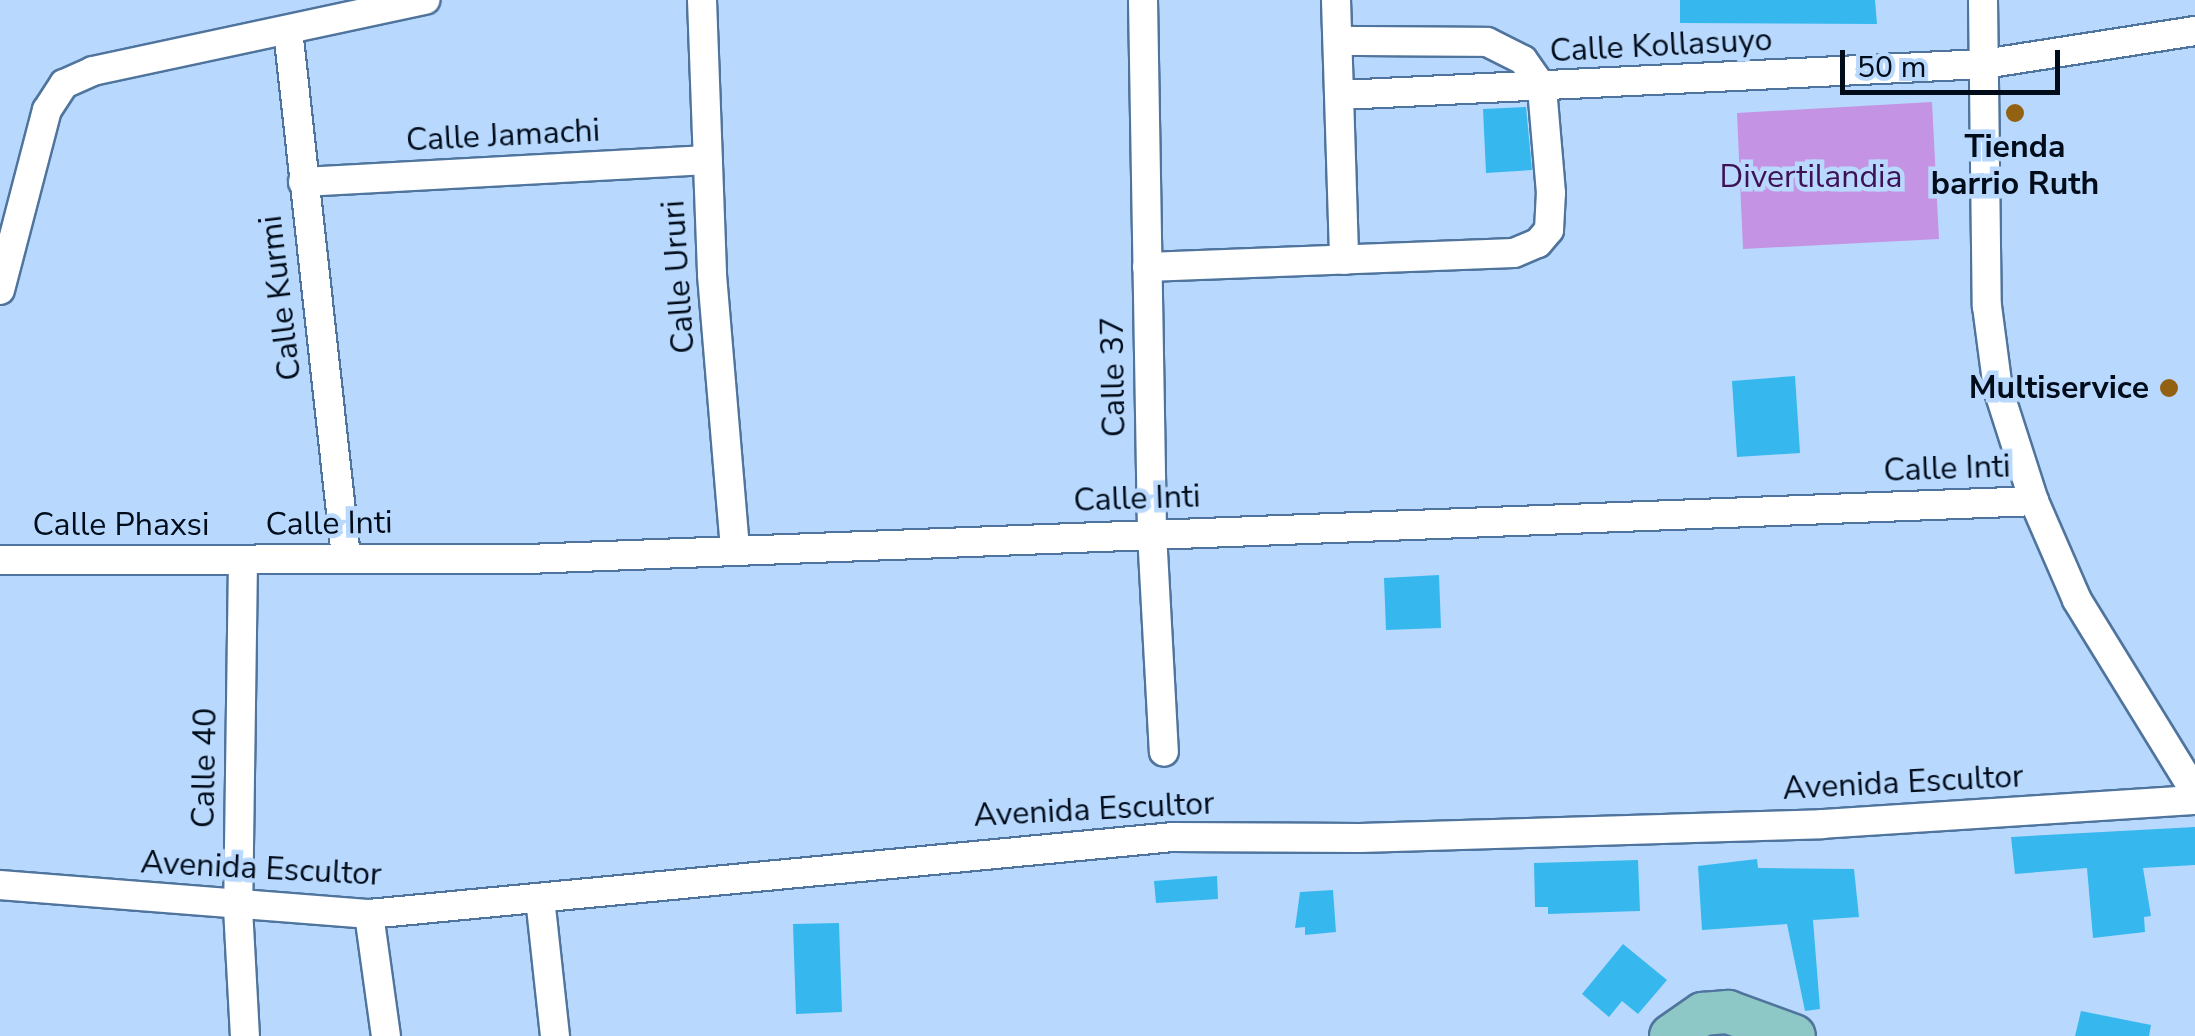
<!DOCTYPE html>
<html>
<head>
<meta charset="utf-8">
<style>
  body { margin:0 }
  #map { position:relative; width:2195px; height:1036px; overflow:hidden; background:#b8d9fd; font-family:"Nunito Sans",sans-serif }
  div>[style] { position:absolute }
  .green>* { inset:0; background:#c493e3 }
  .building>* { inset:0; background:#36b8ef }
  .roads { filter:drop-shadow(2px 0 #4f749d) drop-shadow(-2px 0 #4f749d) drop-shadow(0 2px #4f749d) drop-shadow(0 -2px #4f749d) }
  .street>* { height:28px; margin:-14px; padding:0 14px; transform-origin:14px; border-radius:14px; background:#fff }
  .primary>* { height:42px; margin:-21px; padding:0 21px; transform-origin:21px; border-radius:21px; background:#8dc8c7 }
  .dots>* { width:28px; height:28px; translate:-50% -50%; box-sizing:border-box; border:5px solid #b8d9fd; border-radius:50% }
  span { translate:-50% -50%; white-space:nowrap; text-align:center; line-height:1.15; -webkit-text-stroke:9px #b8d9fd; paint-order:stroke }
  .street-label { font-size:32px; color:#010c1b }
  .poi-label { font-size:32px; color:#010c1b; font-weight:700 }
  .right { translate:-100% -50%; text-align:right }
  .park-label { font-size:32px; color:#3e1155 }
  .scale { position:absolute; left:1840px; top:50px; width:220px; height:45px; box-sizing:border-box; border:5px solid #010c1b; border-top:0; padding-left:12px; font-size:30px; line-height:35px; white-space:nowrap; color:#010c1b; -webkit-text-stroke:8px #b8d9fd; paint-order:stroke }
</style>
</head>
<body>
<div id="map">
  <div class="green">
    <i style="clip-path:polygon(1932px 102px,1939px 239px,1743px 249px,1737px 113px)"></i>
  </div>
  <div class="building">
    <i style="clip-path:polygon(1680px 0,1875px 0,1877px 24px,1680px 23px)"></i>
    <i style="clip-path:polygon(1526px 107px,1532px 170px,1486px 173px,1483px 109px)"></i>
    <i style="clip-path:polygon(1795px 376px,1800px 453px,1737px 457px,1732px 381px)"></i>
    <i style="clip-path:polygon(1439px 575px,1441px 628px,1386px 630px,1384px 578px)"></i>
    <i style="clip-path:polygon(2195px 827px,2195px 865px,2143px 868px,2151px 916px,2144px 917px,2145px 932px,2093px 938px,2087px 868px,2015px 874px,2011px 837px)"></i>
    <i style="clip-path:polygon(1757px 859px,1758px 868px,1854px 869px,1859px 917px,1813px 920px,1820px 1009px,1805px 1011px,1787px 924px,1702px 930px,1698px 866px)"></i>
    <i style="clip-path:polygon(1638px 860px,1640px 911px,1548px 914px,1548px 907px,1535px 907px,1534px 863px)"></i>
    <i style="clip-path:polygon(1217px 876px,1218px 899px,1156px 903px,1154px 881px)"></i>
    <i style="clip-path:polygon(1333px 890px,1336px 932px,1305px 935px,1305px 927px,1295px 928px,1300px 892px)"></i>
    <i style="clip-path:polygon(839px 923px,842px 1012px,796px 1014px,793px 924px)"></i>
    <i style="clip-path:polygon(1623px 944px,1667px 980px,1638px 1014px,1622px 1001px,1609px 1017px,1582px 994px)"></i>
    <i style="clip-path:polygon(2081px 1011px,2151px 1025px,2149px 1036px,2075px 1036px)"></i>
  </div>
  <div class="roads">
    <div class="street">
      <i style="left:702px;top:0;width:275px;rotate:87.9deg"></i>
      <i style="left:712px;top:275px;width:276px;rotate:85.2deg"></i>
      <i style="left:1143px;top:0;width:533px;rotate:89.03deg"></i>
      <i style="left:1152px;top:533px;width:219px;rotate:86.9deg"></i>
      <i style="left:1336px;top:0;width:260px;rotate:88.2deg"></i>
      <i style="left:1983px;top:0;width:306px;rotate:89.3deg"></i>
      <i style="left:1987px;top:306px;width:84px;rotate:82.5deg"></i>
      <i style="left:1998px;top:389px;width:118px;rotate:72.2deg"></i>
      <i style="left:2034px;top:501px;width:108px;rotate:66.5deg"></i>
      <i style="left:2077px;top:600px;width:225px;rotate:58.4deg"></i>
      <i style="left:288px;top:30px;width:530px;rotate:83.72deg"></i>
      <i style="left:1341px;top:95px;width:644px;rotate:-2.76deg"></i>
      <i style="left:1984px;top:64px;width:214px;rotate:-8.9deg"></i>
      <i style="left:303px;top:182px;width:405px;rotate:-3.1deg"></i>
      <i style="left:1147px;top:267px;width:367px;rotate:-2.2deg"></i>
      <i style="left:1514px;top:253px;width:26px;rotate:-23deg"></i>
      <i style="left:1538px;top:243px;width:17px;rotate:-50deg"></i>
      <i style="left:1549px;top:230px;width:37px;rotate:-87deg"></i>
      <i style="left:1551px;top:193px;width:106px;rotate:-94.9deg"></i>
      <i style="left:1542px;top:87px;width:33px;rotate:-125deg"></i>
      <i style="left:1523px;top:60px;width:40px;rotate:-153.4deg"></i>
      <i style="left:1487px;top:42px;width:149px;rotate:-179.6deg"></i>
      <i style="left:0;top:290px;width:186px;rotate:-75.4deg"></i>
      <i style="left:47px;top:110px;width:31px;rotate:-57deg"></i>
      <i style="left:64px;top:84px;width:32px;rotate:-24deg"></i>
      <i style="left:93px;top:71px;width:340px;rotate:-12.1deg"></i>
      <i style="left:0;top:560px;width:527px;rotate:-0.11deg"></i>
      <i style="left:527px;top:559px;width:1508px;rotate:-2.2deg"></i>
      <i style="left:243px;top:560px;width:348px;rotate:90.8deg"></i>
      <i style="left:238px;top:908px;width:128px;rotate:86.9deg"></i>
      <i style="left:0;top:885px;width:370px;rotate:4.5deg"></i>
      <i style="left:369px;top:914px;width:808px;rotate:-5.47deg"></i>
      <i style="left:1173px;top:837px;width:187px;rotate:0.3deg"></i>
      <i style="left:1360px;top:838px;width:462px;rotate:-1.7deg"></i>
      <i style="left:1822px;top:824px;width:374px;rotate:-3.7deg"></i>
      <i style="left:540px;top:898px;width:139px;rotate:83.8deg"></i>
      <i style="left:369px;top:914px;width:123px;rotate:82.1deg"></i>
    </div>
    <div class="primary">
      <i style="left:1671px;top:1036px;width:39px;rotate:-35deg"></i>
      <i style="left:1703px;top:1014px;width:25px;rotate:-5deg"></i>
      <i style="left:1728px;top:1012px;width:70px;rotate:20deg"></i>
    </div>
  </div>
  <div class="dots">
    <i style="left:2015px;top:113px;background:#936112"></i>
    <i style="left:2169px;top:388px;background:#936112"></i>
  </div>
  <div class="street-label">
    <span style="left:1661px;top:46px;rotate:-3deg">Calle Kollasuyo</span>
    <span style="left:503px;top:136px;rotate:-3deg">Calle Jamachi</span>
    <span style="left:679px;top:277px;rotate:-94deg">Calle Ururi</span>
    <span style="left:281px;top:298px;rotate:-97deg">Calle Kurmi</span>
    <span style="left:1114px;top:377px;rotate:-91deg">Calle 37</span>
    <span style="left:1947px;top:469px;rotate:-2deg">Calle Inti</span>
    <span style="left:1137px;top:499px;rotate:-2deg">Calle Inti</span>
    <span style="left:329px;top:524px;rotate:-1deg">Calle Inti</span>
    <span style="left:121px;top:525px">Calle Phaxsi</span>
    <span style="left:205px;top:768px;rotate:-89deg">Calle 40</span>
    <span style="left:1903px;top:783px;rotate:-3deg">Avenida Escultor</span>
    <span style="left:1094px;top:810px;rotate:-3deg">Avenida Escultor</span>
    <span style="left:261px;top:869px;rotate:3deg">Avenida Escultor</span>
  </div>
  <div class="poi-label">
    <span style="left:2015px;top:166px">Tienda<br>barrio Ruth</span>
    <span class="right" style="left:2149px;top:388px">Multiservice</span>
  </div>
  <div class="park-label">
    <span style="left:1811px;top:177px">Divertilandia</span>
  </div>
  <div class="scale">50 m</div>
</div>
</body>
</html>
